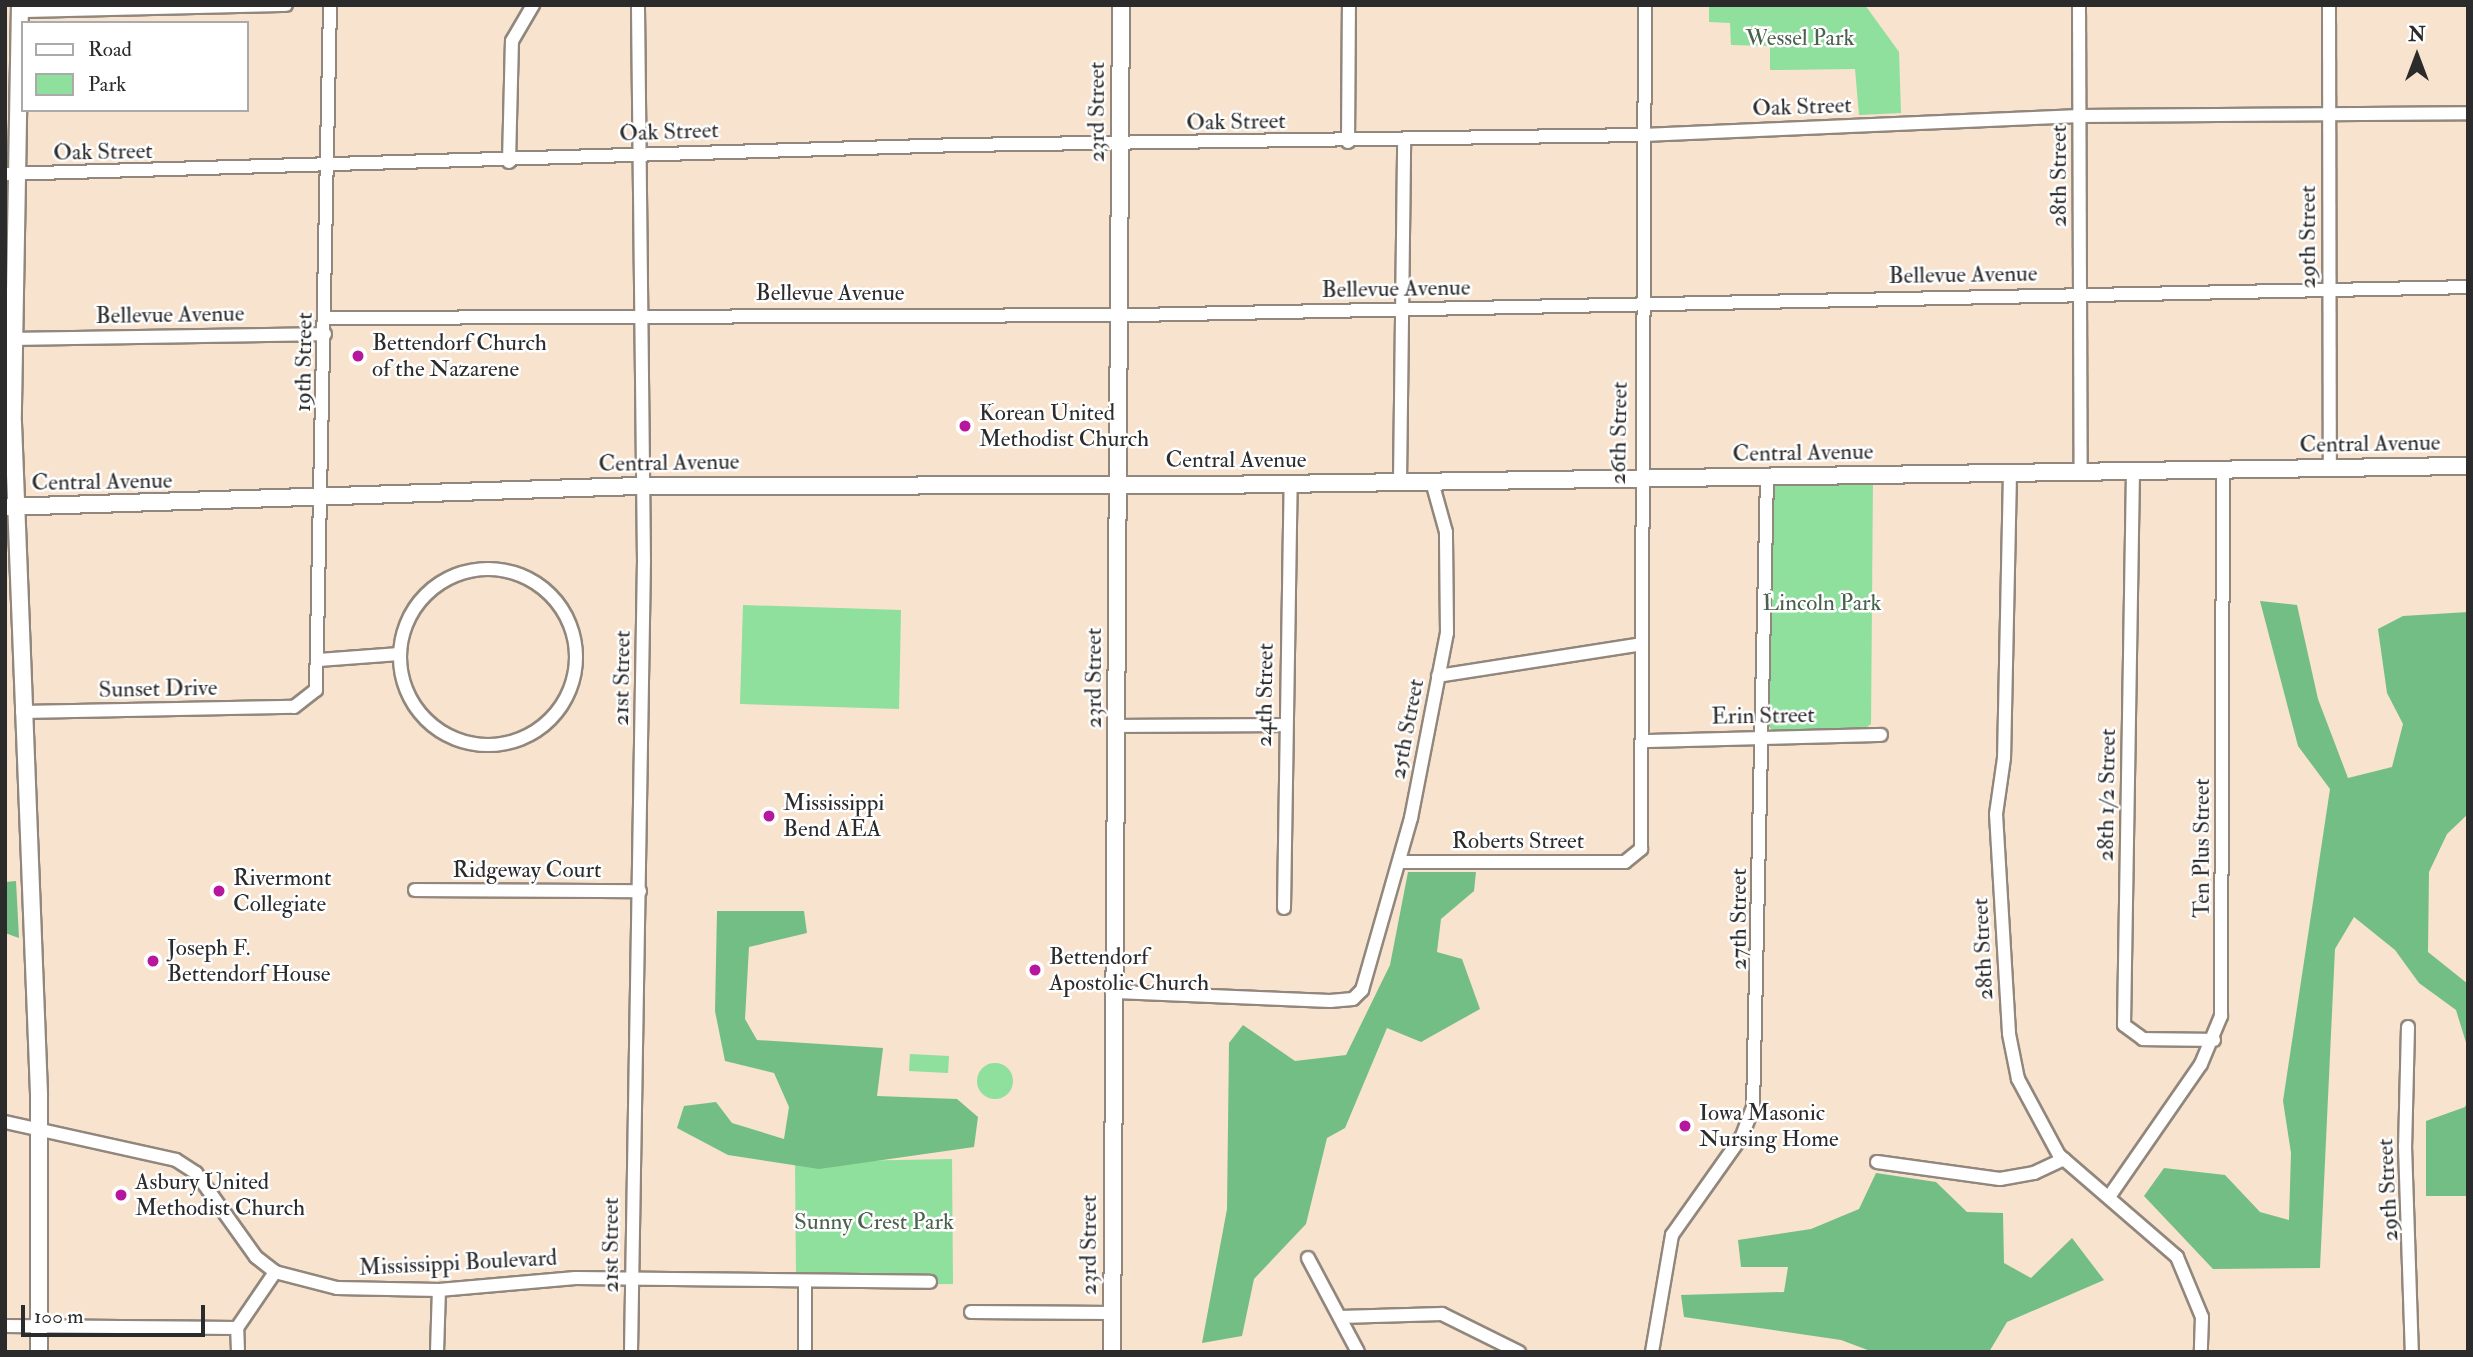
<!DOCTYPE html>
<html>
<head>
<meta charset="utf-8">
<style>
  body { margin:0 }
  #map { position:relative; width:2473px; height:1357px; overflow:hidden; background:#f7e3ce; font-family:"IM FELL Double Pica",serif }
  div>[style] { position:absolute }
  .green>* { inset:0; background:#8fdf9d }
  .round { border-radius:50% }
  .forest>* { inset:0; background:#73be84 }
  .roads { filter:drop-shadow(2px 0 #91877c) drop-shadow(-2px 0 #91877c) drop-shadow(0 2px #91877c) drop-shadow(0 -2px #91877c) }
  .street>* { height:12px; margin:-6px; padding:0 6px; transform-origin:6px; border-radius:6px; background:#fff }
  .street>.ring { margin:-6px; padding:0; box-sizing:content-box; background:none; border:12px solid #fff; border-radius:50% }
  .secondary>* { height:16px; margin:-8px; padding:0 8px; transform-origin:8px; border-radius:8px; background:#fff }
  .dots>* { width:19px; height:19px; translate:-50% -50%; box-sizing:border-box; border:4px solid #fff; border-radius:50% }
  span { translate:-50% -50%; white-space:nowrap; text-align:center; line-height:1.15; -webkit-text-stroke:5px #fff; paint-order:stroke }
  .park-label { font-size:23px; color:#49614d }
  .street-label { font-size:23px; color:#2b2b2b }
  .poi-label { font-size:23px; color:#2b2b2b }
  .left { translate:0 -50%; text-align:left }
  .frame { position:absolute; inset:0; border:7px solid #2b2b2b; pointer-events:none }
  .legend { position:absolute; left:21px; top:21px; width:228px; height:91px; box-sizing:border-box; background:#fff; border:2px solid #aaa; margin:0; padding:9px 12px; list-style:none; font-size:21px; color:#2b2b2b }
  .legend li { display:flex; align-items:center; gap:14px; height:35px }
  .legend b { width:35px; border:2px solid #aaa }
  .north { position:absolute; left:2382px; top:21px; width:70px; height:70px; -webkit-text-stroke:5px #fff; paint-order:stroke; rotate:0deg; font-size:19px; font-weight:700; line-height:28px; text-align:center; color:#2b2b2b }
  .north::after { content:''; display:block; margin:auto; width:24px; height:32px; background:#2b2b2b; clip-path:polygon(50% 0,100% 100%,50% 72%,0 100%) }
  .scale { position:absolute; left:21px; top:1305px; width:184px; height:32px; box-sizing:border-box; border:4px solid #2b2b2b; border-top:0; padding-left:9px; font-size:21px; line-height:24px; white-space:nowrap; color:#2b2b2b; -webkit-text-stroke:5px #fff; paint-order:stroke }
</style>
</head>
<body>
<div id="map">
  <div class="green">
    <i style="clip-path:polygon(1709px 5px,1865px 5px,1899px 52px,1901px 113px,1859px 115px,1855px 69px,1770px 70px,1770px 46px,1731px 45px,1730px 23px,1709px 22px)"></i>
    <i style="clip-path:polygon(1873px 479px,1871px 724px,1863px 730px,1776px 733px,1769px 727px,1771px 489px,1778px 481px)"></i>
    <i style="clip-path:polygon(743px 605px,901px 610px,899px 709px,740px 704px)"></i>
    <i style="clip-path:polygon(910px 1054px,949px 1056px,948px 1073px,909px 1071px)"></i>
    <i class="round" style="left:977px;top:1063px;width:36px;height:36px"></i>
    <i style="clip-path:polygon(952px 1159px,953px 1284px,814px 1285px,796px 1275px,795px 1162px)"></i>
  </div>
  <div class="forest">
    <i style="clip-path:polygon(2260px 601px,2297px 605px,2318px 699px,2348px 778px,2392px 767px,2403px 724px,2387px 693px,2378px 629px,2403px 616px,2468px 612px,2468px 814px,2447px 834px,2429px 872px,2428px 952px,2468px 984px,2468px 1049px,2456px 1010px,2419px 983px,2395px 950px,2354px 917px,2335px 949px,2320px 1268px,2213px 1269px,2144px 1196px,2164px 1168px,2225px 1175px,2260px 1212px,2289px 1220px,2291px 1153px,2283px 1101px,2330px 789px,2298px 746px)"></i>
    <i style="clip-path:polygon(1408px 872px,1476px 872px,1474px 891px,1441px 919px,1437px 952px,1462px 959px,1480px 1009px,1421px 1042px,1387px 1028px,1345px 1128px,1327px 1138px,1306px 1224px,1254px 1279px,1242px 1336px,1202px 1343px,1227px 1209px,1229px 1043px,1243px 1025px,1295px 1061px,1346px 1055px,1390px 965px)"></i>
    <i style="clip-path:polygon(16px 881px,19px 938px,5px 933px,5px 882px)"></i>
    <i style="clip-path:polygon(717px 911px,804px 911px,807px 933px,749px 947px,745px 1019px,757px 1040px,883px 1048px,877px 1096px,957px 1099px,978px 1117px,974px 1147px,819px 1169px,728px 1155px,677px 1128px,684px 1106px,716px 1102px,732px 1123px,784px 1139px,789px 1107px,774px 1073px,725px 1061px,715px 1011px)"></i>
    <i style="clip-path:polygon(2468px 1100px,2468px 1196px,2426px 1196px,2426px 1121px,2465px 1107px)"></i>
    <i style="clip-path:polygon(1876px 1173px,1936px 1182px,1967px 1212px,2003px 1213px,2004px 1263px,2031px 1278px,2072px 1238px,2104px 1280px,2007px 1322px,1989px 1352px,1873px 1352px,1841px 1340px,1684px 1317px,1681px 1295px,1784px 1292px,1788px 1267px,1741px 1267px,1738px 1240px,1811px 1229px,1859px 1209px)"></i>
  </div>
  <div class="roads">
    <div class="street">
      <i style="left:2079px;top:5px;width:467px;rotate:89.8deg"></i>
      <i style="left:2329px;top:5px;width:463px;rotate:89.9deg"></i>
      <i style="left:20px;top:11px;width:266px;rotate:-1.3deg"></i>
      <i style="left:1348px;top:142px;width:137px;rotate:-89.6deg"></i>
      <i style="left:509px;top:162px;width:121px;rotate:-88.6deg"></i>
      <i style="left:512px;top:41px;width:42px;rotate:-59.7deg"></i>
      <i style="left:5px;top:174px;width:955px;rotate:-1.74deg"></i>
      <i style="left:960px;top:145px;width:683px;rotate:-0.84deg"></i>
      <i style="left:1643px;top:135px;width:437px;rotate:-2.5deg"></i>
      <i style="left:2080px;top:116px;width:388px;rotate:-0.4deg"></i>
      <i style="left:325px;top:318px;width:811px;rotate:-0.21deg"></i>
      <i style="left:1136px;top:315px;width:1332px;rotate:-1.2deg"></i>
      <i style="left:15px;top:339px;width:310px;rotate:-0.9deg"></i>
      <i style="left:2133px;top:471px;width:554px;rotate:90.93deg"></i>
      <i style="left:2124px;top:1025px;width:24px;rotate:36deg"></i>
      <i style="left:2143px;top:1039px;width:71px;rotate:0.8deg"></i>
      <i style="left:2010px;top:473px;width:285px;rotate:91.2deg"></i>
      <i style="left:2004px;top:758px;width:57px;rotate:98.1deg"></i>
      <i style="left:1996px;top:814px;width:220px;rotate:86.6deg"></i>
      <i style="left:2009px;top:1034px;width:46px;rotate:78.7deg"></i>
      <i style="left:2018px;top:1079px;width:86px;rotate:61.7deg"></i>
      <i style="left:2059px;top:1155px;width:156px;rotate:40.8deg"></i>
      <i style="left:2177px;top:1257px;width:65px;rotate:67.4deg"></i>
      <i style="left:2202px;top:1317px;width:35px;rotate:92deg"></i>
      <i style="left:1400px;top:482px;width:342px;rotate:-89.3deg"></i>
      <i class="ring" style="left:400px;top:569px;width:164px;height:164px"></i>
      <i style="left:318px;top:660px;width:82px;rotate:-4.2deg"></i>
      <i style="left:1438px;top:676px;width:206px;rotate:-8.9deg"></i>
      <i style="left:22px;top:712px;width:272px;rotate:-1.1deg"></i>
      <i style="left:294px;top:707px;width:28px;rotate:-38deg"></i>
      <i style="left:316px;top:690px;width:685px;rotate:-88.83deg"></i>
      <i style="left:1116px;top:726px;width:169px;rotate:-0.3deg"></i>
      <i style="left:1645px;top:741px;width:236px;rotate:-1.5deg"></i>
      <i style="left:1400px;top:862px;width:225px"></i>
      <i style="left:1625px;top:862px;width:21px;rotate:-39deg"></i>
      <i style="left:1641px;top:849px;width:844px;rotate:-89.73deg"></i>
      <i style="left:415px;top:890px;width:225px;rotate:0.3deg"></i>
      <i style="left:1284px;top:908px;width:424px;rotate:-89.1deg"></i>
      <i style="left:1116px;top:992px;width:214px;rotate:2.4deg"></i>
      <i style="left:1330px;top:1001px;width:23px;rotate:-5deg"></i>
      <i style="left:1353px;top:999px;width:13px;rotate:-45deg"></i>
      <i style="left:1362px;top:990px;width:179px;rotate:-74.1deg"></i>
      <i style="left:1411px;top:818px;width:188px;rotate:-79deg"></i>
      <i style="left:1447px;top:633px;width:101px;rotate:-90.6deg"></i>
      <i style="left:1446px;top:532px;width:52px;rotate:-105.6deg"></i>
      <i style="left:2408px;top:1027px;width:119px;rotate:91.4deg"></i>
      <i style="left:2405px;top:1146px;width:206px;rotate:88.1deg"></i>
      <i style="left:5px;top:1122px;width:175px;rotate:12.5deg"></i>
      <i style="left:176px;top:1160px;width:24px;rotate:33deg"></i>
      <i style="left:196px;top:1173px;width:103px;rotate:54.5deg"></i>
      <i style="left:256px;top:1257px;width:24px;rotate:38deg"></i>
      <i style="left:275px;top:1272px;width:64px;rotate:14.5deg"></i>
      <i style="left:337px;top:1288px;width:102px;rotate:1.1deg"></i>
      <i style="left:439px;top:1290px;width:137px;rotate:-5deg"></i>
      <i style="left:575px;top:1278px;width:355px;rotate:0.6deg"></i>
      <i style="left:1877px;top:1162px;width:124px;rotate:7.9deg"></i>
      <i style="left:2000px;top:1179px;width:35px;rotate:-10deg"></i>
      <i style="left:2034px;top:1173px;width:33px;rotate:-25deg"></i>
      <i style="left:2111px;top:1194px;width:158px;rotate:-55.3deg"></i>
      <i style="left:2201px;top:1064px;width:52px;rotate:-67.4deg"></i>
      <i style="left:2221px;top:1016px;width:547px;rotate:-89.79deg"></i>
      <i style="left:1308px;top:1258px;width:106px;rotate:62deg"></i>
      <i style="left:971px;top:1312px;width:141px;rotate:0.4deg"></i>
      <i style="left:1340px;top:1317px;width:102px;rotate:-1.7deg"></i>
      <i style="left:1442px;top:1314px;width:86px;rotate:26.3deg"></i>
      <i style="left:5px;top:1326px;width:232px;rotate:0.5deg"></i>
      <i style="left:238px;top:1352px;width:24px;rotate:-92deg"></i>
      <i style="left:237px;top:1328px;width:68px;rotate:-55.8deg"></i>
      <i style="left:437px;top:1352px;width:62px;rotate:-88.2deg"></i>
      <i style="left:631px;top:1352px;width:790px;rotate:-89.06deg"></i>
      <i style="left:644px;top:562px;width:557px;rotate:-90.62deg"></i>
      <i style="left:805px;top:1352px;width:71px;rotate:-90deg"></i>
      <i style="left:1652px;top:1352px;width:119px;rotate:-80.3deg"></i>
      <i style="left:1672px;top:1235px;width:121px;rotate:-54.7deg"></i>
      <i style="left:1742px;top:1136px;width:30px;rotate:-69deg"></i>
      <i style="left:1753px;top:1108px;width:631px;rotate:-88.73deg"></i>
    </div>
    <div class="secondary">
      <i style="left:20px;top:5px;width:418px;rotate:91deg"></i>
      <i style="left:13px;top:423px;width:673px;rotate:87.78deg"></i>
      <i style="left:39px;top:1095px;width:257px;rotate:90deg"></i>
      <i style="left:5px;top:507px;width:634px;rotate:-1.9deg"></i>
      <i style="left:639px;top:486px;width:573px;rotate:-0.1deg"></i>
      <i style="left:1212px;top:485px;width:1256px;rotate:-0.87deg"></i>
      <i style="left:1112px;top:1352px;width:1347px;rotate:-89.62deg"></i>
    </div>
  </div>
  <div class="dots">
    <i style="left:358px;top:356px;background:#b5179e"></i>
    <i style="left:965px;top:426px;background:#b5179e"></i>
    <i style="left:769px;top:816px;background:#b5179e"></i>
    <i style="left:219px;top:891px;background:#b5179e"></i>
    <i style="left:153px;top:961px;background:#b5179e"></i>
    <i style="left:1035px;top:970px;background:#b5179e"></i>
    <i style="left:1685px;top:1126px;background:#b5179e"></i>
    <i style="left:121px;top:1195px;background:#b5179e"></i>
  </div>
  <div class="park-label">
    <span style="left:1800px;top:38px">Wessel Park</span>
    <span style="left:1822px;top:603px">Lincoln Park</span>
    <span style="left:874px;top:1222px">Sunny Crest Park</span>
  </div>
  <div class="street-label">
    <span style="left:1802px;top:107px;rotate:-2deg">Oak Street</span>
    <span style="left:1097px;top:112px;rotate:-90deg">23rd Street</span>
    <span style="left:1236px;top:122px;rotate:-1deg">Oak Street</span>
    <span style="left:669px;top:132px;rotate:-2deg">Oak Street</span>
    <span style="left:103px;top:152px;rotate:-1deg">Oak Street</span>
    <span style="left:2059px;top:176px;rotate:-90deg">28th Street</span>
    <span style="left:2308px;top:237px;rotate:-90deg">29th Street</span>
    <span style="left:1963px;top:275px;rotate:-1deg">Bellevue Avenue</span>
    <span style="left:1396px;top:289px;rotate:-1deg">Bellevue Avenue</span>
    <span style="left:830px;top:293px">Bellevue Avenue</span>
    <span style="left:170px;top:315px;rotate:-1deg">Bellevue Avenue</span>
    <span style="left:304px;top:362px;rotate:-89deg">19th Street</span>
    <span style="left:1619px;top:433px;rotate:-89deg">26th Street</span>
    <span style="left:2370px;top:444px;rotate:-1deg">Central Avenue</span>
    <span style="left:1803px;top:453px;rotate:-1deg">Central Avenue</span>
    <span style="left:1236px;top:460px">Central Avenue</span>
    <span style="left:669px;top:463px;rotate:-1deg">Central Avenue</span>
    <span style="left:102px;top:482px;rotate:-1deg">Central Avenue</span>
    <span style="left:622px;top:678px;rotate:-89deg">21st Street</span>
    <span style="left:1094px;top:678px;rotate:-90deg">23rd Street</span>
    <span style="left:158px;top:689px;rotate:-1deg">Sunset Drive</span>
    <span style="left:1265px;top:695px;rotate:-89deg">24th Street</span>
    <span style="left:1763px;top:716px;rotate:-1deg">Erin Street</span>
    <span style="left:1407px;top:729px;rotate:-79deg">25th Street</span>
    <span style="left:2107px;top:795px;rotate:-89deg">28th 1/2 Street</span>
    <span style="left:1518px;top:841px">Roberts Street</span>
    <span style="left:2202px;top:848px;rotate:-90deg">Ten Plus Street</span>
    <span style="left:527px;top:870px">Ridgeway Court</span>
    <span style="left:1739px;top:919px;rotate:-90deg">27th Street</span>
    <span style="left:1983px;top:949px;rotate:-93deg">28th Street</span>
    <span style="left:2388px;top:1190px;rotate:-93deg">29th Street</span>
    <span style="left:611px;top:1245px;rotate:-90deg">21st Street</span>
    <span style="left:1089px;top:1245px;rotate:-90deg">23rd Street</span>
    <span style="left:458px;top:1263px;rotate:-3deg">Mississippi Boulevard</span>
  </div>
  <div class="poi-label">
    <span class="left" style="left:372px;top:356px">Bettendorf Church<br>of the Nazarene</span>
    <span class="left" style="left:979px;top:426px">Korean United<br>Methodist Church</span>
    <span class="left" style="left:783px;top:816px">Mississippi<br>Bend AEA</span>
    <span class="left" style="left:233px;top:891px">Rivermont<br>Collegiate</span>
    <span class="left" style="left:167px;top:961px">Joseph F.<br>Bettendorf House</span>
    <span class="left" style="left:1049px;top:970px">Bettendorf<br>Apostolic Church</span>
    <span class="left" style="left:1699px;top:1126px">Iowa Masonic<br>Nursing Home</span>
    <span class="left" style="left:135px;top:1195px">Asbury United<br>Methodist Church</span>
  </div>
  <div class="frame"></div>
  <ul class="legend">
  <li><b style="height:9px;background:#fff"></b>Road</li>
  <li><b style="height:19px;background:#8fdf9d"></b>Park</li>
  </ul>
  <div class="north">N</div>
  <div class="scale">100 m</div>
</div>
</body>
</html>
